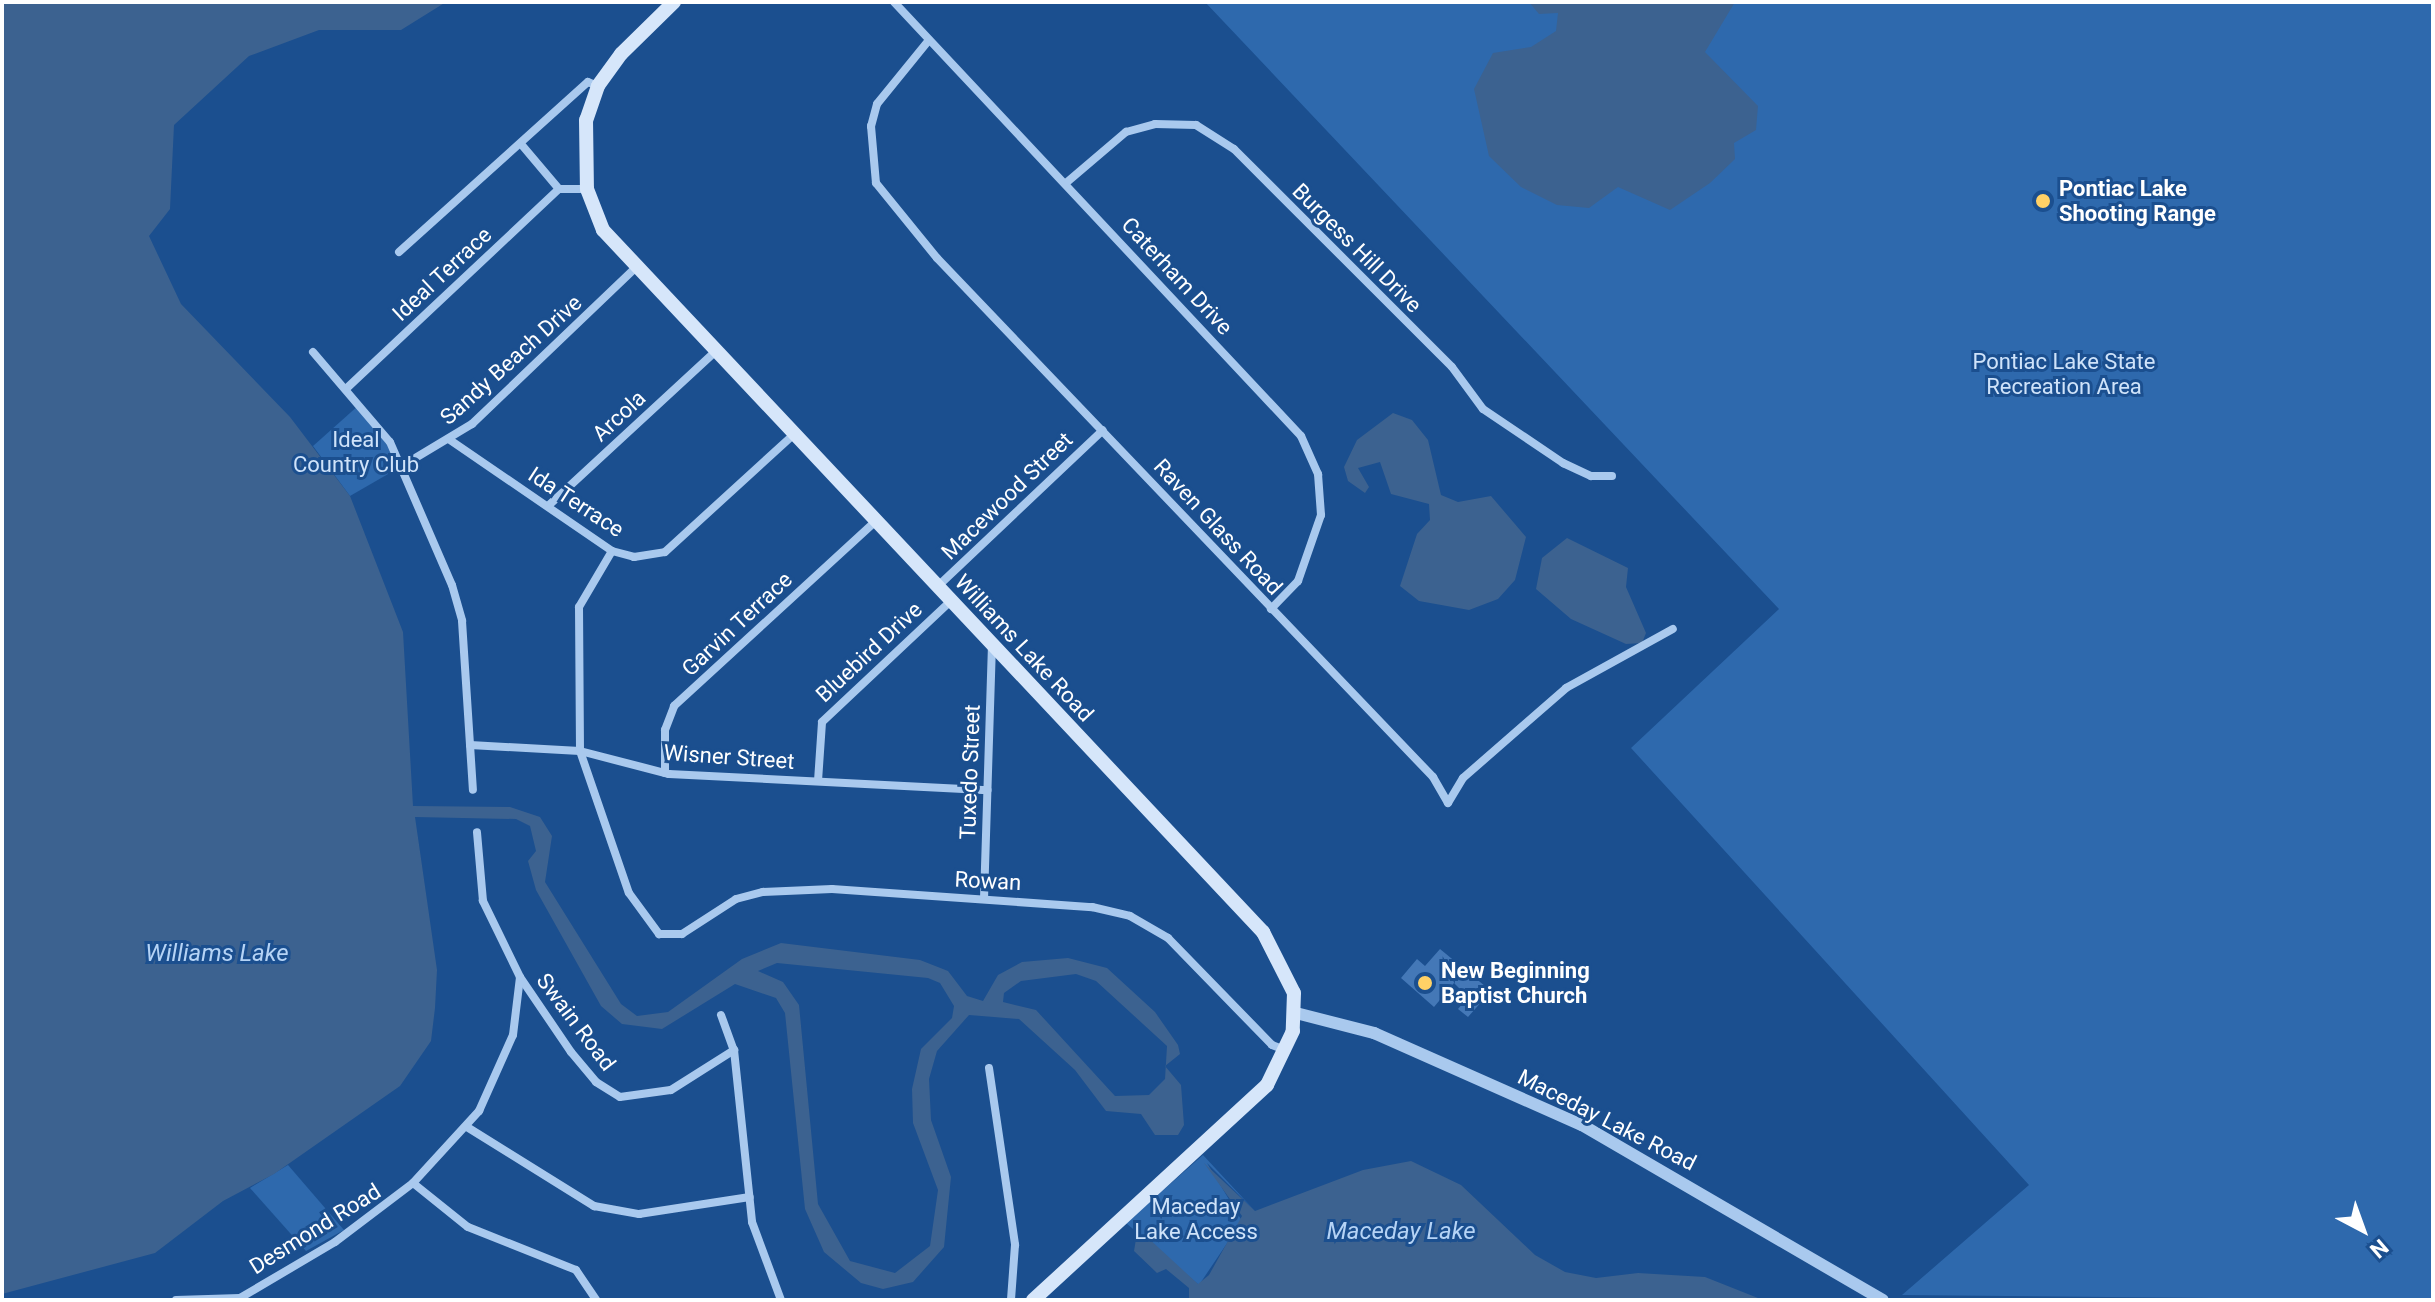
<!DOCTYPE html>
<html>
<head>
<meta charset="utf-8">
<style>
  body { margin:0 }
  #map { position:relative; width:2435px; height:1302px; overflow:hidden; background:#1b4f8f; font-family:Roboto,sans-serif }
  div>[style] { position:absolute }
  .green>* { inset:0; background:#2e69ad }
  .water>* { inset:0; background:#3c6290 }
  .building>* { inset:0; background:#4478b7 }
  .minor>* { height:8px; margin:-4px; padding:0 4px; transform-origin:4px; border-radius:4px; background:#a9c9ee }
  .tertiary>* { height:12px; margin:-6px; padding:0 6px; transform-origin:6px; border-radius:6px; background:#a9c9ee }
  .secondary>* { height:14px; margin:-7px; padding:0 7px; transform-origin:7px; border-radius:7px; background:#d6e6fa }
  .dots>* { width:22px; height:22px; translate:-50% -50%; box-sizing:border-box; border:4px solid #1b4f8f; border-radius:50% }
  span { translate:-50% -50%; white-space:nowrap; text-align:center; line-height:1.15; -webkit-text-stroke:6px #1b4f8f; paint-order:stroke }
  .poi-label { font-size:22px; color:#fff; font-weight:700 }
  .left { translate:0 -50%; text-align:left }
  .street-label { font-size:22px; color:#fff }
  .park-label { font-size:22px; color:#cfe3fa }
  .water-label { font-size:24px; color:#b5d3f5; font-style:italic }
  .frame { position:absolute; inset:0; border:4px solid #fff; pointer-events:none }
  .north { position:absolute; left:2323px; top:1190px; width:80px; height:80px; -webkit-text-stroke:6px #1b4f8f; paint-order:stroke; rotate:139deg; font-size:22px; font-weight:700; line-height:32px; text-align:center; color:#fff }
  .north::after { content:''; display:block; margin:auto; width:28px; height:36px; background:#fff; clip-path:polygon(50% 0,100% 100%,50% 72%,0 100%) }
</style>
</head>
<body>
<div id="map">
  <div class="green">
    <i style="clip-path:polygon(1205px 2px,2433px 2px,2433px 1300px,1902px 1295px,2029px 1185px,1631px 748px,1779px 609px)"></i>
    <i style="clip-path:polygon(359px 405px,402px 466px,350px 496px,313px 446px)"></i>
    <i style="clip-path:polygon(1203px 1155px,1255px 1211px,1207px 1163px,1242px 1221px,1199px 1285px,1126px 1223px)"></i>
    <i style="clip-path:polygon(288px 1165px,344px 1230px,306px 1251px,250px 1188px)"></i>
  </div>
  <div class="water">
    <i style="clip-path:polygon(evenodd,2px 2px,446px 2px,401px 30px,319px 30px,249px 56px,174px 125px,170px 209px,149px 236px,181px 304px,290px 417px,350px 496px,403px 632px,413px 806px,510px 807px,540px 817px,552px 836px,545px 882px,621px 1004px,637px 1016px,668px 1012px,742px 959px,781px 943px,920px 960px,948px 971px,967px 996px,983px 1001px,998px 975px,1022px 962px,1068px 958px,1107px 968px,1155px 1012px,1178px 1045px,1180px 1054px,1165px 1066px,1181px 1085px,1184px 1125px,1178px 1135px,1155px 1135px,1141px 1114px,1106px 1111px,1075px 1070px,1019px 1019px,969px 1015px,937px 1051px,929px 1079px,931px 1120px,951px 1177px,944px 1247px,913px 1282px,883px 1289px,861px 1283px,824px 1252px,805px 1209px,785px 1013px,776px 998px,735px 984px,662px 1029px,622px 1024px,601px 1006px,536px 890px,528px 861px,536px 851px,530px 826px,516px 819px,415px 817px,437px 970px,435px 1008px,431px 1041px,400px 1086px,274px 1174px,223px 1201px,155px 1253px,2px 1294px,2px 2px,777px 963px,928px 978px,940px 983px,954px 1006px,952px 1018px,921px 1049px,912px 1089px,913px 1123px,938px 1190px,930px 1246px,895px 1273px,850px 1261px,818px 1204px,799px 1005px,783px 982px,758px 971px,777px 963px,2px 2px,1076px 974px,1096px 981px,1167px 1046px,1165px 1079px,1149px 1095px,1115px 1096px,1036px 1010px,1003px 1002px,1004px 993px,1021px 981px,1076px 974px)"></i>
    <i style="clip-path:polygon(1529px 2px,1735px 2px,1705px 52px,1758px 106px,1756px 130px,1734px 143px,1735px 159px,1710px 183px,1670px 210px,1618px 187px,1589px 208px,1557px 205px,1521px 187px,1489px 156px,1474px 89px,1493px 53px,1531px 47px,1556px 31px,1558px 13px,1539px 14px)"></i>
    <i style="clip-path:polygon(1393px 413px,1412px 420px,1428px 440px,1441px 495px,1458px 502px,1491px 496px,1526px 537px,1515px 580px,1498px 599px,1469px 610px,1419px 601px,1400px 586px,1417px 534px,1430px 520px,1429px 504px,1391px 494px,1380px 462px,1358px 468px,1369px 487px,1365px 493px,1348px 481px,1344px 467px,1357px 440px)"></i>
    <i style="clip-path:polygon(1567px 538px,1628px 568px,1626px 587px,1646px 633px,1642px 643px,1626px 644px,1571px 619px,1536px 589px,1542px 558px)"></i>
    <i style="clip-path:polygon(1411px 1161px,1461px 1185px,1535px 1255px,1565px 1272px,1596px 1278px,1638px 1273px,1705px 1277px,1763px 1300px,1189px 1300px,1189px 1288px,1166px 1269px,1157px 1273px,1134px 1251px,1136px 1239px,1146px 1236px,1198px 1284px,1209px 1275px,1242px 1216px,1204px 1163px,1255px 1211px,1363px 1170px)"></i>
  </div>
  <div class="building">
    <i style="clip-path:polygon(1440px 949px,1491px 991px,1468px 1017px,1458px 1009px,1468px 997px,1454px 983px,1434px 1007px,1401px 978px,1417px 959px,1425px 966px)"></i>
  </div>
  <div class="minor">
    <i style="left:894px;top:2px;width:595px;rotate:46.84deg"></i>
    <i style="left:1301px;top:436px;width:42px;rotate:65.9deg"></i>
    <i style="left:1318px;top:474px;width:41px;rotate:85.8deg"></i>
    <i style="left:1321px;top:515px;width:70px;rotate:109.2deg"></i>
    <i style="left:1298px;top:581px;width:39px;rotate:134deg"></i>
    <i style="left:929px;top:40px;width:82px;rotate:129.1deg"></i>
    <i style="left:877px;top:104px;width:23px;rotate:105deg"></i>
    <i style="left:871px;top:126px;width:57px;rotate:85deg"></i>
    <i style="left:876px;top:183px;width:97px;rotate:50.9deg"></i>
    <i style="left:937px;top:258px;width:718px;rotate:46.3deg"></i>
    <i style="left:1433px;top:777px;width:30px;rotate:60deg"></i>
    <i style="left:1448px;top:803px;width:29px;rotate:-59deg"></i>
    <i style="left:1463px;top:778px;width:137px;rotate:-41.1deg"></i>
    <i style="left:1566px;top:688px;width:122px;rotate:-28.9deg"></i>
    <i style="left:521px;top:144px;width:59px;rotate:49.8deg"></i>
    <i style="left:559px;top:189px;width:28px"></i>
    <i style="left:1066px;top:183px;width:79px;rotate:-40.4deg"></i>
    <i style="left:1126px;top:132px;width:30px;rotate:-15deg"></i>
    <i style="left:1155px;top:124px;width:41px;rotate:1.4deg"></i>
    <i style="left:1196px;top:125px;width:45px;rotate:32.3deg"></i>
    <i style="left:1234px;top:149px;width:308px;rotate:45deg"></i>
    <i style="left:1452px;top:367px;width:52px;rotate:53.6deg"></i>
    <i style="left:1483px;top:409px;width:97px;rotate:34deg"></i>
    <i style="left:1563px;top:463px;width:31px;rotate:25deg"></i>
    <i style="left:1591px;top:476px;width:21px"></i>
    <i style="left:399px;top:252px;width:254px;rotate:-42deg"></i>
    <i style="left:588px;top:82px;width:11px;rotate:22deg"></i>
    <i style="left:313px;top:352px;width:118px;rotate:49.5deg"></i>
    <i style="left:390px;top:442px;width:156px;rotate:66.6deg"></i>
    <i style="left:452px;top:585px;width:37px;rotate:74deg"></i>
    <i style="left:462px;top:621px;width:169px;rotate:86.3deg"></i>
    <i style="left:348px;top:387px;width:289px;rotate:-43.2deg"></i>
    <i style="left:450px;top:440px;width:196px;rotate:34.4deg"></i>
    <i style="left:612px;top:551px;width:23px;rotate:15deg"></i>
    <i style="left:634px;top:557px;width:31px;rotate:-9deg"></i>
    <i style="left:665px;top:552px;width:173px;rotate:-42.4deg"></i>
    <i style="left:402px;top:466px;width:82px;rotate:-31deg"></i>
    <i style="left:472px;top:424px;width:226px;rotate:-43.7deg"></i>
    <i style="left:548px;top:506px;width:227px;rotate:-42.7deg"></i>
    <i style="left:612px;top:551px;width:65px;rotate:120.5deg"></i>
    <i style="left:579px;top:607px;width:144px;rotate:89.6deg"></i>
    <i style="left:580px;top:751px;width:150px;rotate:71deg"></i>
    <i style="left:629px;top:893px;width:51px;rotate:53.8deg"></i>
    <i style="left:659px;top:934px;width:23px"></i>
    <i style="left:682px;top:934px;width:64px;rotate:-32.9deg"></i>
    <i style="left:736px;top:899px;width:28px;rotate:-15deg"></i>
    <i style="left:763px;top:892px;width:69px;rotate:-2.5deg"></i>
    <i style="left:832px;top:889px;width:261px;rotate:4deg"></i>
    <i style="left:1092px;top:907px;width:39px;rotate:13deg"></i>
    <i style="left:1130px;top:916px;width:44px;rotate:30.1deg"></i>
    <i style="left:1168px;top:938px;width:149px;rotate:45.8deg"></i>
    <i style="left:1272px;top:1045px;width:14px;rotate:21deg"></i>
    <i style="left:937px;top:587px;width:228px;rotate:-43.4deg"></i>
    <i style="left:470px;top:745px;width:110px;rotate:3.1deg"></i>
    <i style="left:580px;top:751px;width:92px;rotate:14.5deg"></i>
    <i style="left:669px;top:774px;width:319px;rotate:2.9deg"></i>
    <i style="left:665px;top:773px;width:43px;rotate:-90deg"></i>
    <i style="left:665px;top:730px;width:26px;rotate:-69deg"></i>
    <i style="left:674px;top:706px;width:273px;rotate:-42.5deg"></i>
    <i style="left:818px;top:781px;width:59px;rotate:-86.1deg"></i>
    <i style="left:822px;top:722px;width:175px;rotate:-43.2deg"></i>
    <i style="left:984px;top:899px;width:253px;rotate:-88.2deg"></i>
    <i style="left:520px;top:977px;width:91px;rotate:55.8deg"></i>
    <i style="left:571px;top:1052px;width:39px;rotate:50deg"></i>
    <i style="left:596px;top:1082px;width:28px;rotate:32deg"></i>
    <i style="left:620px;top:1097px;width:51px;rotate:-7.8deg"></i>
    <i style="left:671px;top:1090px;width:75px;rotate:-32.4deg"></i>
    <i style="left:721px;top:1015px;width:37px;rotate:70deg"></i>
    <i style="left:734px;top:1050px;width:173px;rotate:84deg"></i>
    <i style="left:752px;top:1222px;width:83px;rotate:69.6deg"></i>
    <i style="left:989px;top:1068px;width:179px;rotate:81.6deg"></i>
    <i style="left:1015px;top:1245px;width:55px;rotate:94.2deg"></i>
    <i style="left:467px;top:1127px;width:150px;rotate:31.9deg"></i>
    <i style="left:594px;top:1206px;width:46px;rotate:10.1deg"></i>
    <i style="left:639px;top:1214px;width:112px;rotate:-8.7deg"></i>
    <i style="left:413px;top:1183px;width:70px;rotate:38.7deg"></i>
    <i style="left:468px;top:1227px;width:116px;rotate:21.7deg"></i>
    <i style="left:576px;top:1270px;width:36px;rotate:56deg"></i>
    <i style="left:176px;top:1300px;width:64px;rotate:-1.8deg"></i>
    <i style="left:240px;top:1298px;width:110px;rotate:-30.5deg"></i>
    <i style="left:335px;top:1242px;width:98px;rotate:-37.1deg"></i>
    <i style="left:413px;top:1183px;width:98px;rotate:-47.5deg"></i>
    <i style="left:479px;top:1111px;width:83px;rotate:-65.9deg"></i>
    <i style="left:513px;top:1035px;width:58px;rotate:-83.1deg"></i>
    <i style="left:520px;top:977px;width:85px;rotate:-116deg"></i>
    <i style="left:483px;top:901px;width:69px;rotate:-95deg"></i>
  </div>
  <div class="tertiary">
    <i style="left:1296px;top:1013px;width:81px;rotate:14.4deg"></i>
    <i style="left:1374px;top:1033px;width:227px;rotate:23.9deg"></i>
    <i style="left:1582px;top:1125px;width:348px;rotate:30.2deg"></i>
  </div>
  <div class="secondary">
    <i style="left:674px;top:2px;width:74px;rotate:135.5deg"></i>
    <i style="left:621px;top:54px;width:39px;rotate:126deg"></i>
    <i style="left:598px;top:86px;width:36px;rotate:109deg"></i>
    <i style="left:586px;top:120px;width:69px;rotate:89.2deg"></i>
    <i style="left:587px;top:189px;width:44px;rotate:68.7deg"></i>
    <i style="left:603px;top:230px;width:964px;rotate:46.77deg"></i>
    <i style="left:1263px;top:932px;width:68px;rotate:63.1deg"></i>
    <i style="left:1294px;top:993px;width:38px;rotate:92deg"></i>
    <i style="left:1293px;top:1031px;width:60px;rotate:115.7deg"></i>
    <i style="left:1267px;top:1085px;width:318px;rotate:137.4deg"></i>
  </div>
  <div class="dots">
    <i style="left:2043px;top:201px;background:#ffd166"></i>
    <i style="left:1425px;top:983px;background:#ffd166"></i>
  </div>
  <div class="poi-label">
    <span class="left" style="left:2059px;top:201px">Pontiac Lake<br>Shooting Range</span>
    <span class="left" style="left:1441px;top:983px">New Beginning<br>Baptist Church</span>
  </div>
  <div class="street-label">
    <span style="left:1357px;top:248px;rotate:45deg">Burgess Hill Drive</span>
    <span style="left:442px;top:274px;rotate:-43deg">Ideal Terrace</span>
    <span style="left:1177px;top:276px;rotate:47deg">Caterham Drive</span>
    <span style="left:511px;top:360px;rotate:-42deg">Sandy Beach Drive</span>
    <span style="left:619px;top:416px;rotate:-43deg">Arcola</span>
    <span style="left:1007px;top:496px;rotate:-44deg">Macewood Street</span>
    <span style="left:576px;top:502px;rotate:33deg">Ida Terrace</span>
    <span style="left:1218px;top:527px;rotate:47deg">Raven Glass Road</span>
    <span style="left:737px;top:624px;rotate:-43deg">Garvin Terrace</span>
    <span style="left:1024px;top:648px;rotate:47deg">Williams Lake Road</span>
    <span style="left:869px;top:652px;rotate:-43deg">Bluebird Drive</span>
    <span style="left:729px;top:757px;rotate:4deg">Wisner Street</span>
    <span style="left:970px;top:772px;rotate:-88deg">Tuxedo Street</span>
    <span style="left:988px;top:881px;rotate:3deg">Rowan</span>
    <span style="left:576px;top:1022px;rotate:53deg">Swain Road</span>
    <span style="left:1607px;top:1120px;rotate:27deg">Maceday Lake Road</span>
    <span style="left:315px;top:1229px;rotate:-32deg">Desmond Road</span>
  </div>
  <div class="park-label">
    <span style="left:2064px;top:374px">Pontiac Lake State<br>Recreation Area</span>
    <span style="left:356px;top:452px">Ideal<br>Country Club</span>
    <span style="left:1196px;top:1219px">Maceday<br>Lake Access</span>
  </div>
  <div class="water-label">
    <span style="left:217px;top:954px">Williams Lake</span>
    <span style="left:1401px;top:1232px">Maceday Lake</span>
  </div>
  <div class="frame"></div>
  <div class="north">N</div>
</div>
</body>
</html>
